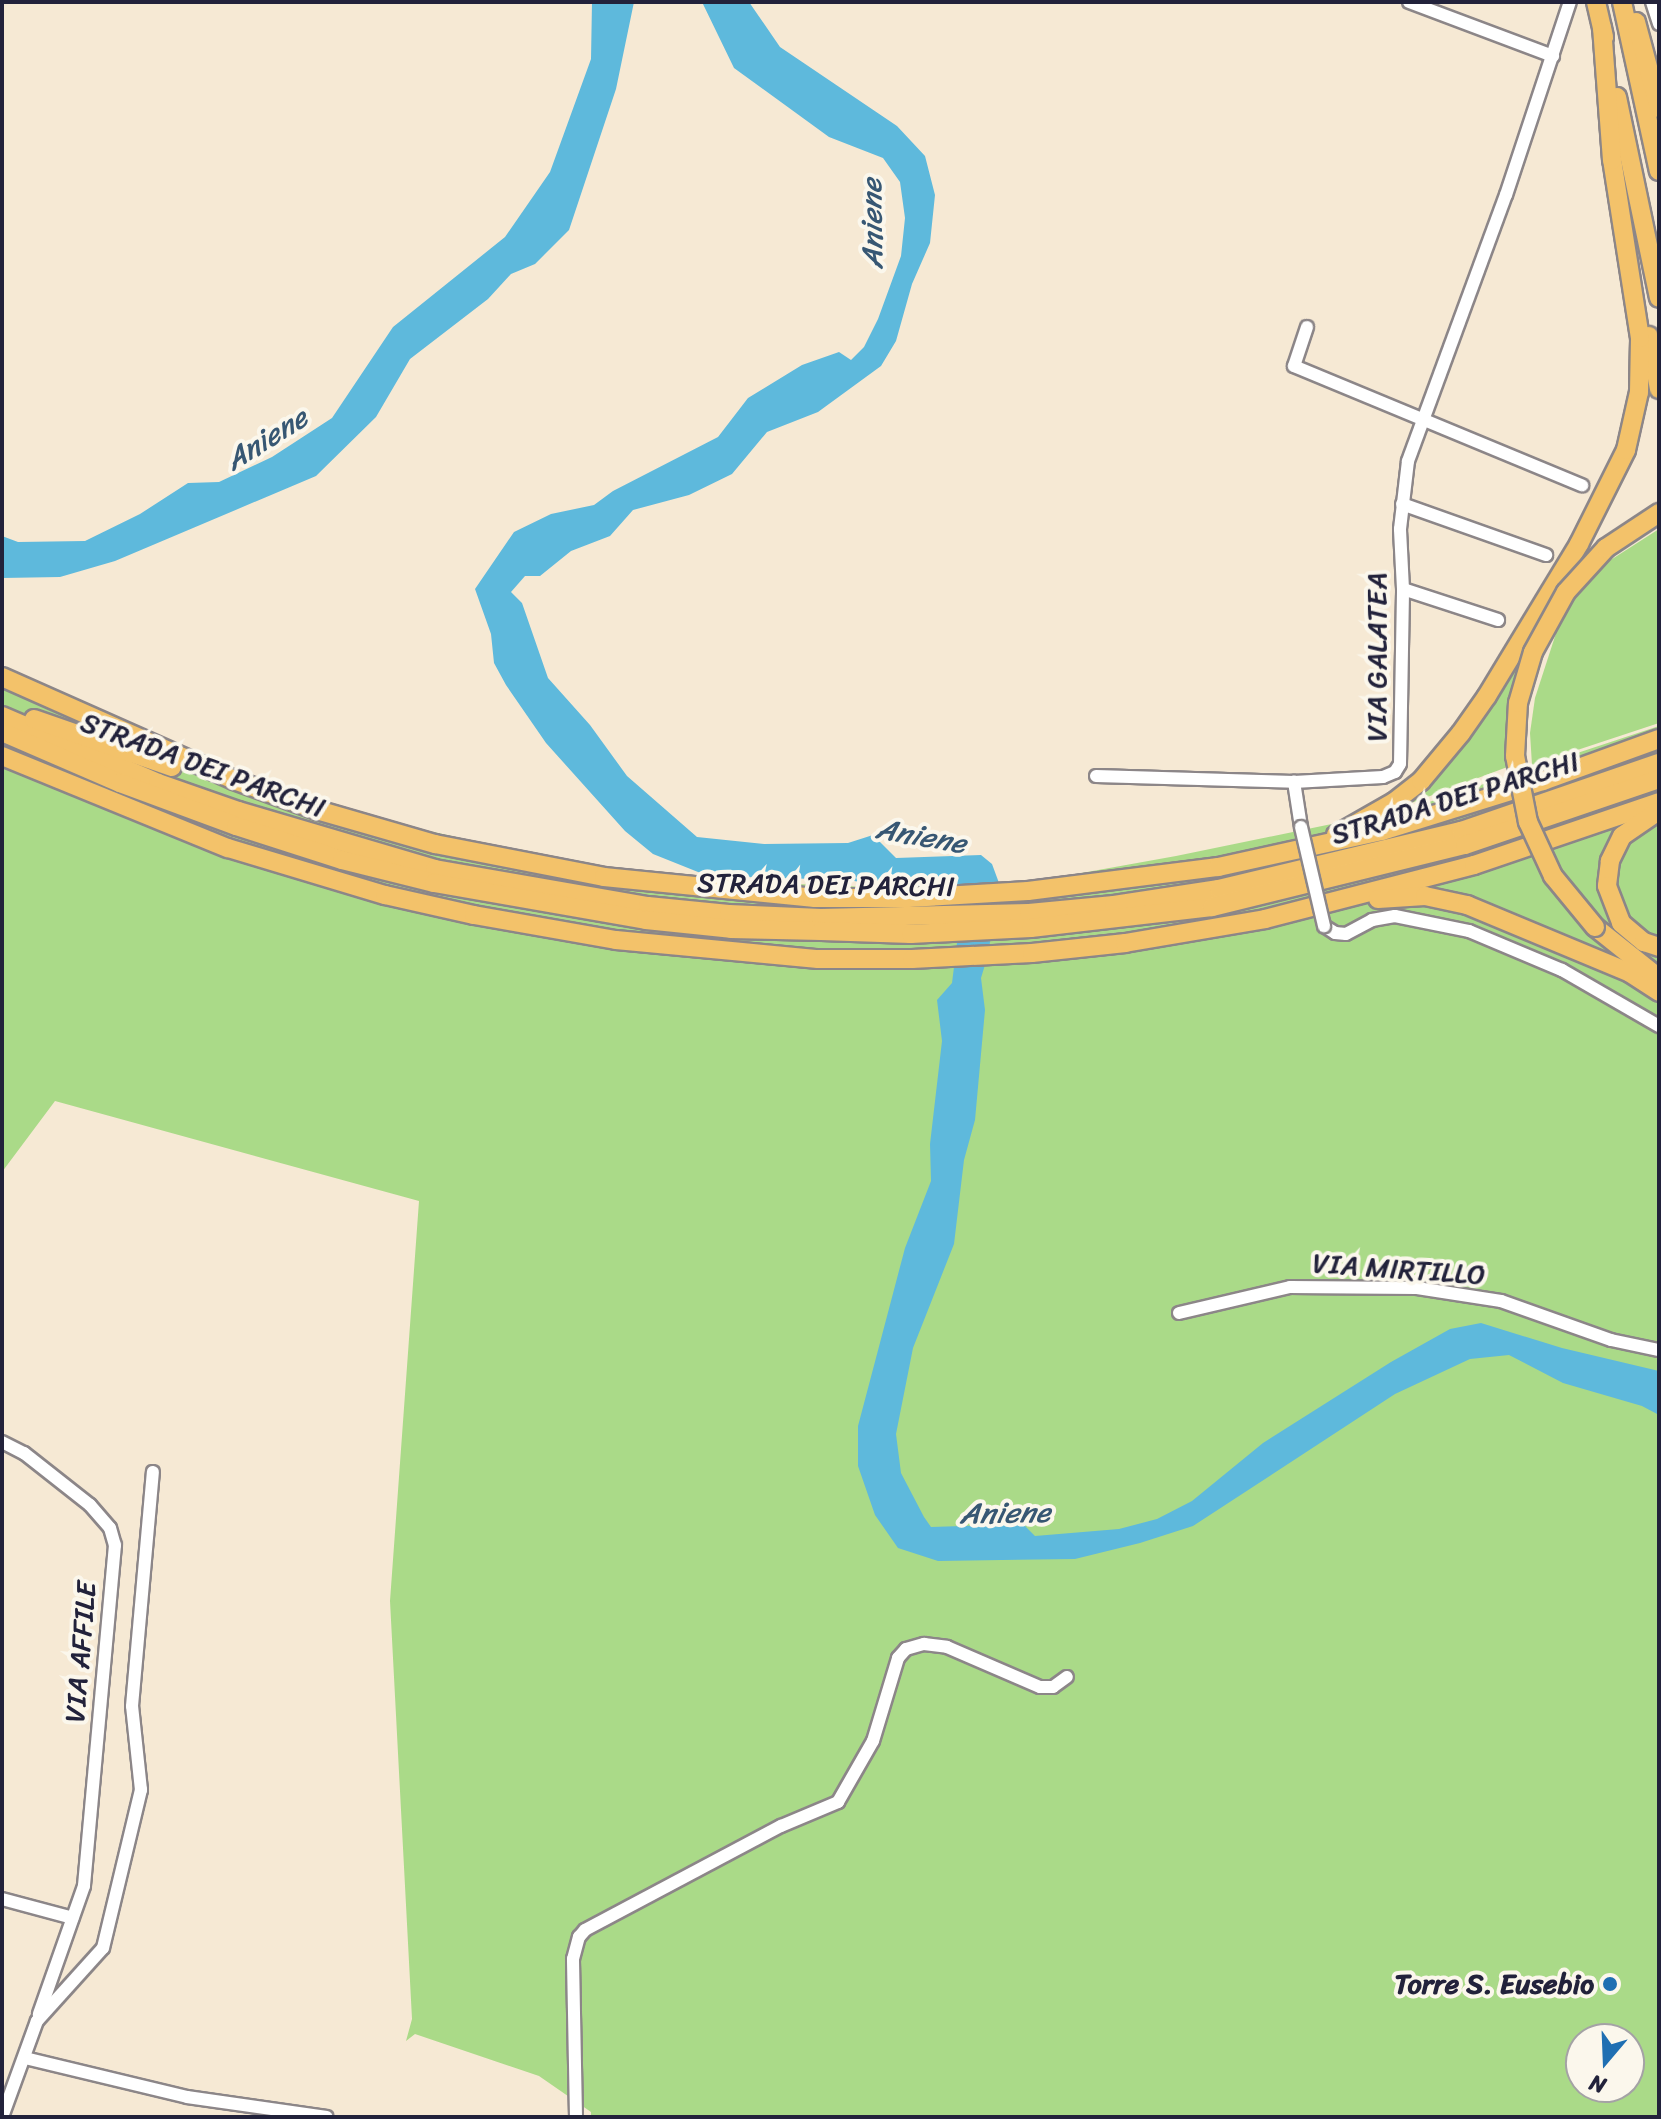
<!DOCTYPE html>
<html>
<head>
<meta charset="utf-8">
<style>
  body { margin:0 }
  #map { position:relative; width:1661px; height:2119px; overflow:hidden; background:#f6e9d4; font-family:Sriracha,sans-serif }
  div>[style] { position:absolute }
  .green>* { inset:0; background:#aada88 }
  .water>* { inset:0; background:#5eb9dc }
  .roads { filter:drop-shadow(2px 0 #8c8688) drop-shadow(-2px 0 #8c8688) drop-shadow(0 2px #8c8688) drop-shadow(0 -2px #8c8688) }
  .minor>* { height:12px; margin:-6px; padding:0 6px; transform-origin:6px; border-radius:6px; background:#fff }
  .highway>* { height:18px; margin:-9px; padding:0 9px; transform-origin:9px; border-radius:9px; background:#f3c26a }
  .bridges { filter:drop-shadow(2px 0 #8c8688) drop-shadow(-2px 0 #8c8688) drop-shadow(0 2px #8c8688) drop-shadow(0 -2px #8c8688) }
  .minor-bridge>* { height:12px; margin:-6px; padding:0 6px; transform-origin:6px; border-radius:6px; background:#fff }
  .highway-bridge>* { height:18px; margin:-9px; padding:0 9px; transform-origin:9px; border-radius:9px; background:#f3c26a }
  .dots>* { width:22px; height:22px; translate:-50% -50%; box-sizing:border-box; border:4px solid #fbf7ec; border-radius:50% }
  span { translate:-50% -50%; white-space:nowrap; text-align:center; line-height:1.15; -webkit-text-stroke:8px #fbf7ec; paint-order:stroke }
  .street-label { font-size:28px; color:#22223b }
  .poi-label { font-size:28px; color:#22223b; font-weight:700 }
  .right { translate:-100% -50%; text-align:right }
  .water-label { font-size:30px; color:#375773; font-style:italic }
  .frame { position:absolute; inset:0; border:4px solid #22223b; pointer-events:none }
  .north { position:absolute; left:1565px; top:2023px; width:80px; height:80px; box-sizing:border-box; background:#fbf7ec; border:2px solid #a4a2a5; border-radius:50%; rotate:199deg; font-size:22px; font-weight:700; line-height:32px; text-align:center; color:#22223b }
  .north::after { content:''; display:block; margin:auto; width:28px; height:36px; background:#1f6fb2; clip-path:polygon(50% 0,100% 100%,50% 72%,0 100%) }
</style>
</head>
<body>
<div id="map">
  <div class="green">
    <i style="clip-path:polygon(1659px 529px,1659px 723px,1532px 765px,1530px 733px,1535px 698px,1559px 624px,1575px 598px,1609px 561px)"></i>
    <i style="clip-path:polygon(1527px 647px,1510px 766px,1398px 808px,1428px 786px,1475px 730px,1501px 694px)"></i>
    <i style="clip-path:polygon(evenodd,2px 669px,199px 757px,370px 818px,603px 869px,705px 880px,939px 890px,1026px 883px,1176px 856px,1414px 807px,1659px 726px,1659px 2117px,591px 2117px,591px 2112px,539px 2076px,415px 2034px,406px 2041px,412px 2019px,390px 1601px,419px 1201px,55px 1101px,2px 1172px,2px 669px,1581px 2039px,1629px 2039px,1629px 2087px,1581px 2087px,1581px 2039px)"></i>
  </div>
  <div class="water">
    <i style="clip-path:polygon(592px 2px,634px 2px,616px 89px,569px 230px,535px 264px,511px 274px,488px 299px,410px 359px,376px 417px,316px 476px,115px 561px,60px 577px,2px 578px,2px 536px,18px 542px,85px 541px,140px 514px,188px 483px,219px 482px,272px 457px,332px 418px,393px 327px,505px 237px,550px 172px,591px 59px)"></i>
    <i style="clip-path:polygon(702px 2px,749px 2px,780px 47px,897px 126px,925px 156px,935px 195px,930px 243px,912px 284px,896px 341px,881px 366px,818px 412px,767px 432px,732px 474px,689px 495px,633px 510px,610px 536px,571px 551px,540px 576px,525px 576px,511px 592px,522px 603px,548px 678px,590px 725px,627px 776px,697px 837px,764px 844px,848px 843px,873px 835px,896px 858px,981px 855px,992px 864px,999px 883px,988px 955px,981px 978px,985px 1010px,975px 1120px,964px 1160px,954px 1244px,913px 1348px,896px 1434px,901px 1473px,924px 1517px,931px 1527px,1023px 1524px,1035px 1536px,1119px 1529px,1157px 1519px,1192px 1501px,1263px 1443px,1391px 1362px,1450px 1329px,1481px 1323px,1562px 1348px,1659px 1371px,1659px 1415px,1642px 1406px,1563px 1383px,1509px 1355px,1470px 1359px,1395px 1394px,1193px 1526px,1140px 1543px,1075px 1559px,938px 1561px,898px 1548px,875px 1515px,858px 1466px,858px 1426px,905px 1248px,931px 1181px,930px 1144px,942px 1041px,937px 1000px,952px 983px,963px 895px,890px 889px,850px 880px,708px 876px,653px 854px,625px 831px,546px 743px,506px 685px,494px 663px,491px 634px,475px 589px,514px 532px,551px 514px,594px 505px,613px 491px,718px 437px,748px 398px,802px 365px,839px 352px,851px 360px,864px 347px,878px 319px,901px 256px,905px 218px,900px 182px,883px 158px,829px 137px,734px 68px)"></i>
  </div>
  <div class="roads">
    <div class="minor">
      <i style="left:1409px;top:2px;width:154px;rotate:20.6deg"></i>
      <i style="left:1652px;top:2px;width:23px;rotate:72deg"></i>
      <i style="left:1307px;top:327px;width:41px;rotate:108.4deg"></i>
      <i style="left:1294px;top:366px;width:312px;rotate:22.5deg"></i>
      <i style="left:1402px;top:504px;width:153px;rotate:19.5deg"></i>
      <i style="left:1403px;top:589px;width:100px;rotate:18.1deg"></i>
      <i style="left:1096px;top:776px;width:198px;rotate:1.7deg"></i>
      <i style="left:1301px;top:827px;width:46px;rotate:-98.8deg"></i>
      <i style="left:1294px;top:782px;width:89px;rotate:-3.2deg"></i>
      <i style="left:1383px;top:777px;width:13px;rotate:-23deg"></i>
      <i style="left:1395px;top:772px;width:9px;rotate:-58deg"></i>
      <i style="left:1400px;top:764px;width:175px;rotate:-89deg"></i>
      <i style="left:1403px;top:589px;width:60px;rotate:-92.9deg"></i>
      <i style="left:1400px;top:529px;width:68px;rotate:-83.3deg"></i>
      <i style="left:1408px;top:461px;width:283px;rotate:-69.8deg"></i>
      <i style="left:1506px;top:195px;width:203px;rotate:-71.7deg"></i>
      <i style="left:1324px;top:926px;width:13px;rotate:32deg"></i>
      <i style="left:1335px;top:933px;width:11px;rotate:5deg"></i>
      <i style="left:1346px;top:934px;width:30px;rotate:-28deg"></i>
      <i style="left:1372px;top:920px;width:23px;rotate:-10deg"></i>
      <i style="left:1395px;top:916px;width:76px;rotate:11.5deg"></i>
      <i style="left:1469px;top:931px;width:101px;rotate:22.8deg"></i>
      <i style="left:1562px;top:970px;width:112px;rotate:30deg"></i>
      <i style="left:1179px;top:1313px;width:114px;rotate:-13.2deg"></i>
      <i style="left:1290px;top:1287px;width:127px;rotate:0.5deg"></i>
      <i style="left:1417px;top:1288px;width:85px;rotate:8.8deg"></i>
      <i style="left:1501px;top:1301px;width:117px;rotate:19.5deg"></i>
      <i style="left:1611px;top:1340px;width:49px;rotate:11.8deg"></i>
      <i style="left:2px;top:1442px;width:25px;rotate:27deg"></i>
      <i style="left:24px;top:1453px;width:84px;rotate:38.2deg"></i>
      <i style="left:90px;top:1505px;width:30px;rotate:49deg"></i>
      <i style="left:110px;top:1528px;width:18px;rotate:74deg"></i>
      <i style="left:115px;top:1545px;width:342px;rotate:95.2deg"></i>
      <i style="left:84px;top:1886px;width:136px;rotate:109.4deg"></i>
      <i style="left:2px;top:1899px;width:73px;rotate:15deg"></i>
      <i style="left:25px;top:2058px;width:167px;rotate:13.5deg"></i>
      <i style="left:187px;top:2097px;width:141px;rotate:8.1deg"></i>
      <i style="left:2px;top:2117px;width:102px;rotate:-70deg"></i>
      <i style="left:37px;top:2021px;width:98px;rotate:-47.9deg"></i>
      <i style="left:103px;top:1948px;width:163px;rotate:-76.5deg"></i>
      <i style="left:141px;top:1790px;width:84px;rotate:-96.1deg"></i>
      <i style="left:132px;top:1706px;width:235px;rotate:-84.9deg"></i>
      <i style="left:576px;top:2117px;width:158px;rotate:-91.1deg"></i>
      <i style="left:573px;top:1959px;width:23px;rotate:-75deg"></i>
      <i style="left:579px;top:1937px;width:9px;rotate:-49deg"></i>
      <i style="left:585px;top:1930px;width:222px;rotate:-28deg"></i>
      <i style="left:781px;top:1826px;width:62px;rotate:-22.8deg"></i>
      <i style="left:838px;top:1802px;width:70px;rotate:-60.2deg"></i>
      <i style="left:873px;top:1741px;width:87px;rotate:-73.2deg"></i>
      <i style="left:898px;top:1658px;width:12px;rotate:-48deg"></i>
      <i style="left:906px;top:1649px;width:19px;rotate:-16deg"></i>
      <i style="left:924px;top:1644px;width:23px;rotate:7deg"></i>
      <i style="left:947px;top:1647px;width:101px;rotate:23.3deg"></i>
      <i style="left:1040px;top:1687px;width:13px"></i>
      <i style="left:1053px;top:1687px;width:17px;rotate:-36deg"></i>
    </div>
    <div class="highway">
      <i style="left:1596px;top:2px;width:36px;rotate:77deg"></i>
      <i style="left:1622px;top:2px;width:173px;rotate:77.7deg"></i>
      <i style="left:1636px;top:22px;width:89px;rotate:75deg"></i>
      <i style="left:1617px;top:97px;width:205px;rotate:78.2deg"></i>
      <i style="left:1649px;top:336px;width:54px;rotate:79.3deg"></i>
      <i style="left:2px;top:677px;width:254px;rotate:23.9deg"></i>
      <i style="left:234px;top:780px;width:88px;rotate:19.9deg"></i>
      <i style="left:317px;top:810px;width:123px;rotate:16.1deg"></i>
      <i style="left:435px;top:844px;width:172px;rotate:11deg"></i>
      <i style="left:604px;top:877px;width:212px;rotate:5.7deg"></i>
      <i style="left:815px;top:898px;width:93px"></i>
      <i style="left:908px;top:898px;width:120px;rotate:-3.3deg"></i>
      <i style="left:1028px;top:891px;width:192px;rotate:-7.2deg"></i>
      <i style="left:1218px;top:867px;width:168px;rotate:-12.4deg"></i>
      <i style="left:1382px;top:831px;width:169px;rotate:-17.3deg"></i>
      <i style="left:1543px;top:781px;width:123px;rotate:-19.9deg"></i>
      <i style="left:2px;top:716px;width:170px;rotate:23.2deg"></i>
      <i style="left:158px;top:783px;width:85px;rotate:19.3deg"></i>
      <i style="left:238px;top:811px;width:205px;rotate:16.4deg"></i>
      <i style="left:435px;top:869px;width:216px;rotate:9.9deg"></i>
      <i style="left:648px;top:906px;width:81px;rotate:5.6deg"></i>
      <i style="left:729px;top:914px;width:92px;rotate:2.5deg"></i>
      <i style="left:821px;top:918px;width:208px;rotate:-1.4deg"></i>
      <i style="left:1029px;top:913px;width:85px;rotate:-5.4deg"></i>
      <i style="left:1114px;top:905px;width:106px;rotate:-8.7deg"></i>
      <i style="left:1219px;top:889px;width:249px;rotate:-13.5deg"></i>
      <i style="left:1461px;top:831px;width:209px;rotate:-19deg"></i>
      <i style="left:34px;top:719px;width:146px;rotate:19.2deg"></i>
      <i style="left:2px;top:732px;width:129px;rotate:23.4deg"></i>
      <i style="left:120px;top:783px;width:124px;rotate:20.3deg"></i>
      <i style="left:236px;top:826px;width:111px;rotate:17.8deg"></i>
      <i style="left:342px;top:860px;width:95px;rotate:14deg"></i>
      <i style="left:434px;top:883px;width:215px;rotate:9.9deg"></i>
      <i style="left:646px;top:920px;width:85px;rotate:6deg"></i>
      <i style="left:731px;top:929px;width:90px;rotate:1.3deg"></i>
      <i style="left:821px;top:931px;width:90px;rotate:1.9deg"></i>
      <i style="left:911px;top:934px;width:120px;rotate:-2.9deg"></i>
      <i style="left:1031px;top:928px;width:182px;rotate:-6.6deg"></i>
      <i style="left:1212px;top:907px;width:260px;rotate:-13.8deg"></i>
      <i style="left:1465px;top:845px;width:205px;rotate:-18.8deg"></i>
      <i style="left:2px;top:756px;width:244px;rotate:22.2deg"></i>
      <i style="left:228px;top:848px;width:164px;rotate:16.7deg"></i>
      <i style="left:385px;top:895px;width:91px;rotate:12.7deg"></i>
      <i style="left:474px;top:915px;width:144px;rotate:10deg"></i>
      <i style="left:616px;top:940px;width:203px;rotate:5.4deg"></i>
      <i style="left:818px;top:959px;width:94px"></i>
      <i style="left:912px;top:959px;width:120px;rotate:-2.9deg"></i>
      <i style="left:1032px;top:953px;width:94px;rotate:-6.1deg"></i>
      <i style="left:1125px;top:943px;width:142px;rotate:-9.7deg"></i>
      <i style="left:1265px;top:919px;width:216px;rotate:-14.5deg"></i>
      <i style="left:1474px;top:865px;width:195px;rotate:-18.8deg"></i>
      <i style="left:1657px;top:812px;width:42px;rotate:145.6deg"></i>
      <i style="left:1622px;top:836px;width:28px;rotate:116deg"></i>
      <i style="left:1610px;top:861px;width:25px;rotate:97deg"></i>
      <i style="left:1607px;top:886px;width:40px;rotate:69deg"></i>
      <i style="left:1621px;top:923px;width:30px;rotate:40deg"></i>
      <i style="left:1644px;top:942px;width:16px;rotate:18deg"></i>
      <i style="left:1336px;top:835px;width:67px;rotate:-29.6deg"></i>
      <i style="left:1394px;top:802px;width:34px;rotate:-38deg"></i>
      <i style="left:1421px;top:781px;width:62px;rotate:-50.2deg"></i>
      <i style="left:1461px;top:733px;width:45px;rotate:-54.9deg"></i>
      <i style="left:1487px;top:696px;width:178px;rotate:-58.8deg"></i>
      <i style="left:1579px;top:544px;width:105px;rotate:-63.4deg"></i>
      <i style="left:1626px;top:450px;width:59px;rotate:-77.4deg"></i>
      <i style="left:1639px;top:392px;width:54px;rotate:-88.9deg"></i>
      <i style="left:1640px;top:338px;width:180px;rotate:-98.9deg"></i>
      <i style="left:1612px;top:160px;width:133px;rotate:-94.3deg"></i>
      <i style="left:1378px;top:899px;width:47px;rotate:-3.7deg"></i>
      <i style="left:1425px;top:896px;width:43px;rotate:12.1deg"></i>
      <i style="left:1467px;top:905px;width:177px;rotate:22.6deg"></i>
      <i style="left:1630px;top:973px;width:35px;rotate:33deg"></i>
      <i style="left:1595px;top:927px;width:82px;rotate:38.6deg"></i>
    </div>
  </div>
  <div class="bridges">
    <div class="minor-bridge">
      <i style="left:1301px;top:827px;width:102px;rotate:76.9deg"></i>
    </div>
    <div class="highway-bridge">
      <i style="left:1595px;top:927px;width:66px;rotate:-129.5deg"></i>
      <i style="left:1553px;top:876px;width:60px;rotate:-114.8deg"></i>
      <i style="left:1528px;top:822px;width:67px;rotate:-101.1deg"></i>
      <i style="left:1515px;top:756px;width:53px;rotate:-86.8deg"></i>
      <i style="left:1518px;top:703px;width:53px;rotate:-73.6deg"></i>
      <i style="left:1533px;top:652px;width:68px;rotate:-61.2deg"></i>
      <i style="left:1566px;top:592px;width:59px;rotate:-47.7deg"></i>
      <i style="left:1606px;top:548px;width:64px;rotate:-33.4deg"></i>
    </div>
  </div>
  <div class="dots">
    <i style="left:1610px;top:1984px;background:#1f6fb2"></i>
  </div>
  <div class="street-label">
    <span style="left:1377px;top:657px;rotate:-90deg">VIA GALATEA</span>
    <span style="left:203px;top:765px;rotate:20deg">STRADA DEI PARCHI</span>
    <span style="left:1455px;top:798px;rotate:-17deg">STRADA DEI PARCHI</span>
    <span style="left:826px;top:885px;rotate:1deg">STRADA DEI PARCHI</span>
    <span style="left:1399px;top:1269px;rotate:4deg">VIA MIRTILLO</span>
    <span style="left:81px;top:1652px;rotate:-85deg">VIA AFFILE</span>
  </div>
  <div class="poi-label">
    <span class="right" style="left:1594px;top:1984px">Torre S. Eusebio</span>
  </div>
  <div class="water-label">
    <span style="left:872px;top:224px;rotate:-91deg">Aniene</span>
    <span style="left:266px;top:439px;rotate:-32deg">Aniene</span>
    <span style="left:921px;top:836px;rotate:10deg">Aniene</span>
    <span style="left:1005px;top:1513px;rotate:-1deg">Aniene</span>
  </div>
  <div class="frame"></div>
  <div class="north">N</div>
</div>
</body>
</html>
